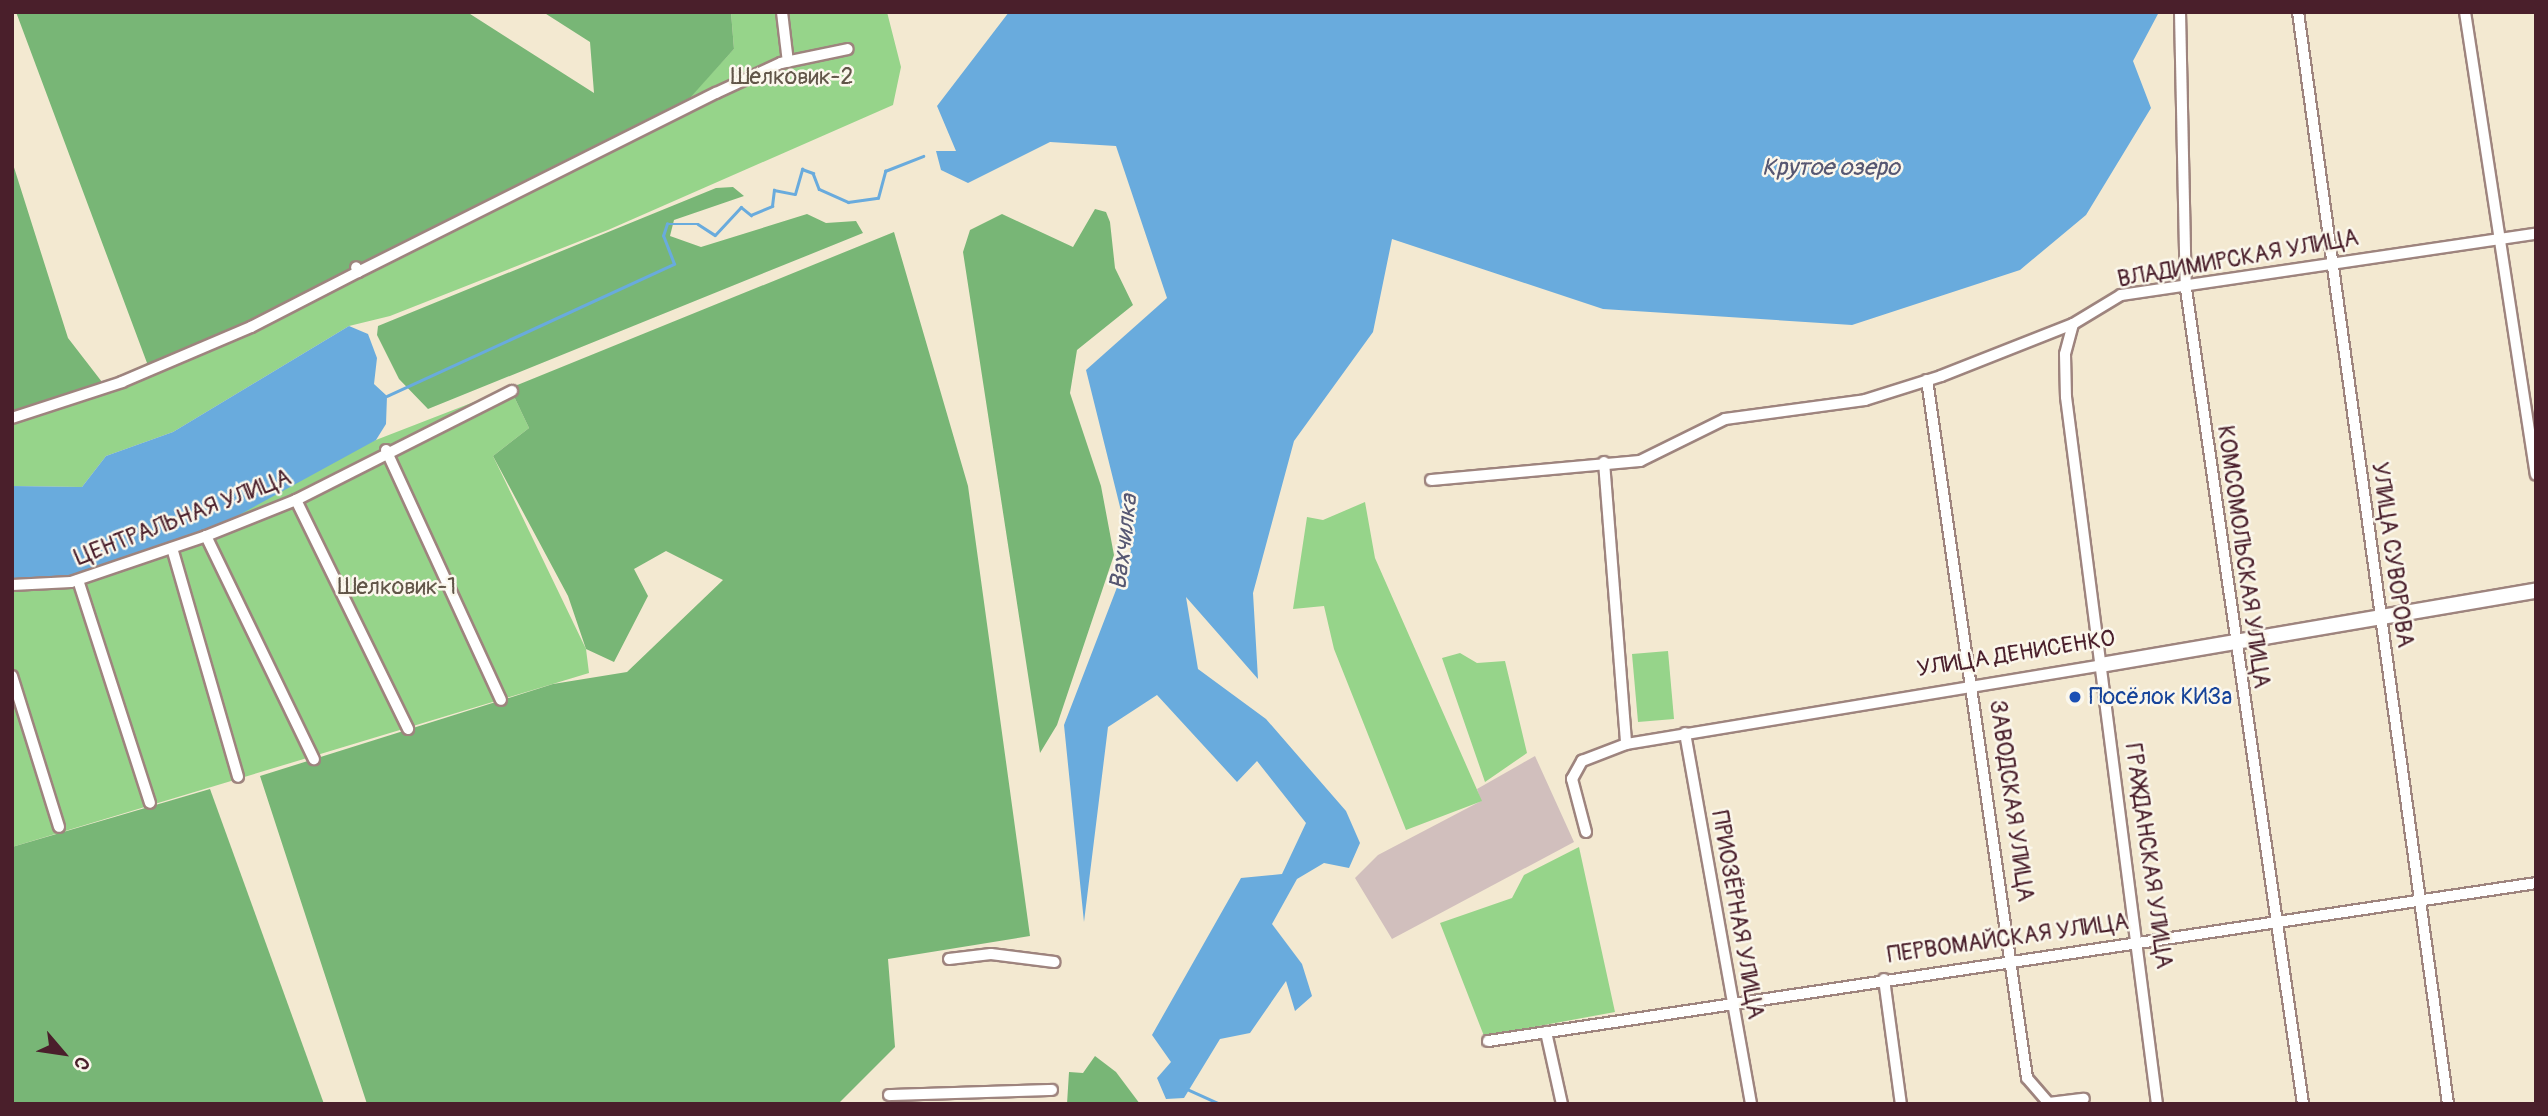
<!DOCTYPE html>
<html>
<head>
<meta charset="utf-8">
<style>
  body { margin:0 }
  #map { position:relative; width:2548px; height:1116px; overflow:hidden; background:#f3e9d1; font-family:Pangolin,sans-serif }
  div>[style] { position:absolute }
  .industrial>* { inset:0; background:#d1bfbd }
  .green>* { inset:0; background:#96d48a }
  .forest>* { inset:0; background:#78b676 }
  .water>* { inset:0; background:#69abdd }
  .stream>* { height:2.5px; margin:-1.25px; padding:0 1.25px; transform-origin:1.25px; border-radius:1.25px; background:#69abdd }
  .roads { filter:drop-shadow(2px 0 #9e847e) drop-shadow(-2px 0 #9e847e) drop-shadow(0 2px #9e847e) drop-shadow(0 -2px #9e847e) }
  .minor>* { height:10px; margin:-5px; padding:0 5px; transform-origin:5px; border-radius:5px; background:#fff }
  .tertiary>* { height:14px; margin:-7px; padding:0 7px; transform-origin:7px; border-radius:7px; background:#fff }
  .dots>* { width:19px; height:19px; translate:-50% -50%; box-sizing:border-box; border:4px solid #fbf7ec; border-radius:50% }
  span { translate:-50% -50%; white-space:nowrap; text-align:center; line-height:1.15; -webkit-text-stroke:5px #fbf7ec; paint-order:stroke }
  .park-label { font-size:23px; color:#615548 }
  .street-label { font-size:23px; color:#4a1f2b }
  .transit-label { font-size:23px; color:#164399 }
  .left { translate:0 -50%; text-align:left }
  .water-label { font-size:24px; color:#565772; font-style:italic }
  .frame { position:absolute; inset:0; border:14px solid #4a1f2b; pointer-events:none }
  .north { position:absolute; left:28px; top:1018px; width:70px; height:70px; -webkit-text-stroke:5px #fbf7ec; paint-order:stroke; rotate:119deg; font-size:19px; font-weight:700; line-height:28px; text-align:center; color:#4a1f2b }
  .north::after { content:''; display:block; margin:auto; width:24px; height:32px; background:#4a1f2b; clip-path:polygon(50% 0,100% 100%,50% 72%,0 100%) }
</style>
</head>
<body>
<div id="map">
  <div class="industrial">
    <i style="clip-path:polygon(1535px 756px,1574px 842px,1392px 939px,1355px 878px,1378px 855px,1481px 801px,1477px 789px)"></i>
  </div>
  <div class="green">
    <i style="clip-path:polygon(731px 12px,887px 12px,901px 67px,893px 105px,608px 230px,390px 316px,349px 326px,173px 432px,106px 456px,82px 487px,12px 486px,12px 414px,150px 371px,688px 99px,734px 49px)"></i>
    <i style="clip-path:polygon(510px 388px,529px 428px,493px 456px,586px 649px,589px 673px,12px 847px,12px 581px)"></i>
    <i style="clip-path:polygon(1365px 502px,1375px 558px,1482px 801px,1406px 830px,1334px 649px,1324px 606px,1293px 609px,1307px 517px,1323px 520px)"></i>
    <i style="clip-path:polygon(1668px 651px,1674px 719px,1638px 722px,1632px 654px)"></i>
    <i style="clip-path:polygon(1460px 653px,1477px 663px,1505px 661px,1527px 753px,1485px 782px,1442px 658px)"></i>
    <i style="clip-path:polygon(1579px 847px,1615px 1012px,1484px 1036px,1440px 923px,1512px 898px,1524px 875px)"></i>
  </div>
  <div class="forest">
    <i style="clip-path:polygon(16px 12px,467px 12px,594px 93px,590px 42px,543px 12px,731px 12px,734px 49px,689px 99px,150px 371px)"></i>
    <i style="clip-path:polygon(12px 161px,68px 338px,102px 382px,12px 414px)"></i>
    <i style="clip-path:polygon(733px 187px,744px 196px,674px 220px,670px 236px,701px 247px,807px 214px,826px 223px,856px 221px,863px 233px,428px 409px,399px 379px,377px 335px,378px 326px,716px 188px)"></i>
    <i style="clip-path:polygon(1095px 209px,1106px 212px,1110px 222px,1115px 268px,1133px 305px,1077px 350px,1070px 393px,1101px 486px,1114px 555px,1057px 725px,1040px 753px,963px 252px,970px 230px,1002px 214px,1073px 247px)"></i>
    <i style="clip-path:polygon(894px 232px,968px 486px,1030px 936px,888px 959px,895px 1047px,838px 1104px,367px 1104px,260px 776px,553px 684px,627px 672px,723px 580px,666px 551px,634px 569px,648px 596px,614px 662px,586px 649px,568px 596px,493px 456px,529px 428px,510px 388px)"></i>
    <i style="clip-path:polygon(210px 789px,324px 1104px,12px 1104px,12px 847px)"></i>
    <i style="clip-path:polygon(1095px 1056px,1116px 1072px,1140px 1104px,1067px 1104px,1069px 1072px,1083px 1073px)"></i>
  </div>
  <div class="water">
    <i style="clip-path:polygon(1009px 12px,2159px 12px,2133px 61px,2151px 108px,2086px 215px,2020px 270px,1852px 325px,1603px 309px,1392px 239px,1373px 332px,1294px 441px,1253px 593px,1258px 679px,1186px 597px,1198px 669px,1266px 719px,1346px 811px,1360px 843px,1349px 868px,1324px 863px,1297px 879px,1272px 924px,1302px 964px,1312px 996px,1295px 1011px,1286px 981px,1250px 1033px,1220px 1039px,1184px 1098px,1166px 1099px,1157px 1078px,1171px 1062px,1152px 1035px,1241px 878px,1282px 874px,1306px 823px,1257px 761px,1237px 782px,1157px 695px,1108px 727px,1084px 922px,1064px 725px,1131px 551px,1086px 370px,1167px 298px,1116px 146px,1050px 142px,968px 183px,941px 170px,936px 151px,956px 151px,937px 106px)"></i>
    <i style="clip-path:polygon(349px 326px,368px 334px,377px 358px,374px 384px,387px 396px,386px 424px,376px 440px,199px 537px,67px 578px,12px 581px,12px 486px,82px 487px,106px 456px,173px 432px)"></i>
  </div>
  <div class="stream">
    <i style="left:387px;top:396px;width:316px;rotate:-24.7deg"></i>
    <i style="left:674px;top:264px;width:30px;rotate:-111deg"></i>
    <i style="left:663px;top:236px;width:13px;rotate:-72deg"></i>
    <i style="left:667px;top:224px;width:31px"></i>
    <i style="left:698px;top:224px;width:20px;rotate:33deg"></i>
    <i style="left:715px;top:235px;width:38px;rotate:-47deg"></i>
    <i style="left:741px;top:207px;width:13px;rotate:39deg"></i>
    <i style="left:751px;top:215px;width:23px;rotate:-23deg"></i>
    <i style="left:772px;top:206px;width:16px;rotate:-83deg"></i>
    <i style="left:774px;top:190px;width:21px;rotate:11deg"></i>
    <i style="left:795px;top:194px;width:26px;rotate:-74deg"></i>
    <i style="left:802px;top:169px;width:12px;rotate:20deg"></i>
    <i style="left:813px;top:173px;width:17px;rotate:69deg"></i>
    <i style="left:819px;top:189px;width:32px;rotate:24deg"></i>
    <i style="left:848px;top:202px;width:30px;rotate:-8deg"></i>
    <i style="left:878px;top:198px;width:28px;rotate:-75deg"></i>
    <i style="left:885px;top:171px;width:41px;rotate:-21.5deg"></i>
    <i style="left:1189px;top:1090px;width:34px;rotate:24deg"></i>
  </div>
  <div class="roads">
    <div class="minor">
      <i style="left:782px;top:12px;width:50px;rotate:83.2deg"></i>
      <i style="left:2180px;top:12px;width:277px;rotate:88.8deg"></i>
      <i style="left:2186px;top:289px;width:823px;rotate:81.83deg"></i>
      <i style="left:2298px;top:12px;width:1102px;rotate:82.18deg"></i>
      <i style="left:2465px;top:12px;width:468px;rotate:81.3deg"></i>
      <i style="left:358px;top:272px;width:400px;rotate:-26.6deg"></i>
      <i style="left:716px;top:93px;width:72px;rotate:-24.8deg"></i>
      <i style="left:781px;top:63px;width:68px;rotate:-11.8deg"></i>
      <i style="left:2073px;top:324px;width:31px;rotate:105deg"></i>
      <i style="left:2065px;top:354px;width:43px;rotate:88.7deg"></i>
      <i style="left:2066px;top:397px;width:713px;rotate:82.67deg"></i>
      <i style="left:1927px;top:380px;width:705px;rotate:81.85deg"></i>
      <i style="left:2027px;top:1078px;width:33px;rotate:49deg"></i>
      <i style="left:2049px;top:1103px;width:35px;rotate:-7deg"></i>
      <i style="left:12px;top:418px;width:116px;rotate:-18.1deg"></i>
      <i style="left:122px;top:382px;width:140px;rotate:-23.1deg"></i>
      <i style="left:251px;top:327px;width:120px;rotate:-27.2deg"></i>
      <i style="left:358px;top:272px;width:5px;rotate:-112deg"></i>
      <i style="left:386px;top:450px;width:275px;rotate:65.3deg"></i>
      <i style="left:1604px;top:462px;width:283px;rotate:85.5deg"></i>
      <i style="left:1431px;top:480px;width:210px;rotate:-5.2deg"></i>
      <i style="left:1640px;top:461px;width:95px;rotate:-26.3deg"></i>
      <i style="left:1725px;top:419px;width:141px;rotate:-7.7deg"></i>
      <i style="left:1865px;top:400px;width:80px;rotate:-17.5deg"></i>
      <i style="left:1941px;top:376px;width:142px;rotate:-21.5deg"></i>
      <i style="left:2073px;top:324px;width:56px;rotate:-31.1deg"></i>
      <i style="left:2121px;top:295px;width:419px;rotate:-8.4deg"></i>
      <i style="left:296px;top:500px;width:255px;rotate:63.9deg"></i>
      <i style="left:206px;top:536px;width:248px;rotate:64.2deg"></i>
      <i style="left:172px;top:548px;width:238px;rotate:73.9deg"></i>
      <i style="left:78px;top:580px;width:234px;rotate:72.1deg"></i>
      <i style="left:12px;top:585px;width:59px;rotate:-2.9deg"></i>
      <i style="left:71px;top:582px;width:143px;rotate:-18.8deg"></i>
      <i style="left:206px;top:536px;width:97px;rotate:-21.8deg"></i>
      <i style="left:296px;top:500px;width:242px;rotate:-26.8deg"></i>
      <i style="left:12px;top:676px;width:158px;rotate:72.7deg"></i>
      <i style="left:1685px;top:733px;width:377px;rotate:79.9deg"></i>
      <i style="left:1586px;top:832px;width:55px;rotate:-104.8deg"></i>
      <i style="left:1572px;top:779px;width:21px;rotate:-61deg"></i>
      <i style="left:1582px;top:761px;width:47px;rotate:-21.1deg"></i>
      <i style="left:1626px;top:744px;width:482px;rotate:-9.4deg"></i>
      <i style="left:949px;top:959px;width:42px;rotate:-6.8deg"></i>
      <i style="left:991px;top:954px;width:64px;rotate:7.2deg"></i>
      <i style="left:1884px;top:979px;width:126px;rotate:82.3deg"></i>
      <i style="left:1546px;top:1032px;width:74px;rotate:77.5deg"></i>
      <i style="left:1488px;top:1041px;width:1060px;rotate:-8.57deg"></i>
      <i style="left:889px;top:1095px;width:163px;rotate:-1.8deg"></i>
    </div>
    <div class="tertiary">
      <i style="left:2101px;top:665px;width:441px;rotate:-9.7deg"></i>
    </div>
  </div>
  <div class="dots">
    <i style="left:2075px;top:697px;background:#1a4fb4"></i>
  </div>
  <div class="park-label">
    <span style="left:792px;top:77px">Шелковик-2</span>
    <span style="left:397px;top:587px">Шелковик-1</span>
  </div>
  <div class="street-label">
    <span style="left:2238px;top:259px;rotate:-10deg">ВЛАДИМИРСКАЯ УЛИЦА</span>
    <span style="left:183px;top:518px;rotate:-21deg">ЦЕНТРАЛЬНАЯ УЛИЦА</span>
    <span style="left:2392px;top:555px;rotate:82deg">УЛИЦА СУВОРОВА</span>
    <span style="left:2243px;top:557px;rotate:82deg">КОМСОМОЛЬСКАЯ УЛИЦА</span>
    <span style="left:2016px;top:654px;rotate:-9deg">УЛИЦА ДЕНИСЕНКО</span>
    <span style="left:2011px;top:801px;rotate:82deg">ЗАВОДСКАЯ УЛИЦА</span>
    <span style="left:2148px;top:856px;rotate:82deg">ГРАЖДАНСКАЯ УЛИЦА</span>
    <span style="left:1737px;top:915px;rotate:80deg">ПРИОЗЁРНАЯ УЛИЦА</span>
    <span style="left:2008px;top:939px;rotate:-8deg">ПЕРВОМАЙСКАЯ УЛИЦА</span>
  </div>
  <div class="transit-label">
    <span class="left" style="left:2089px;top:697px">Посёлок КИЗа</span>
  </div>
  <div class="water-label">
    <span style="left:1831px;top:168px">Крутое озеро</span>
    <span style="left:1124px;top:542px;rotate:-83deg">Вахчилка</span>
  </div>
  <div class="frame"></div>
  <div class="north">С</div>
</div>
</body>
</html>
